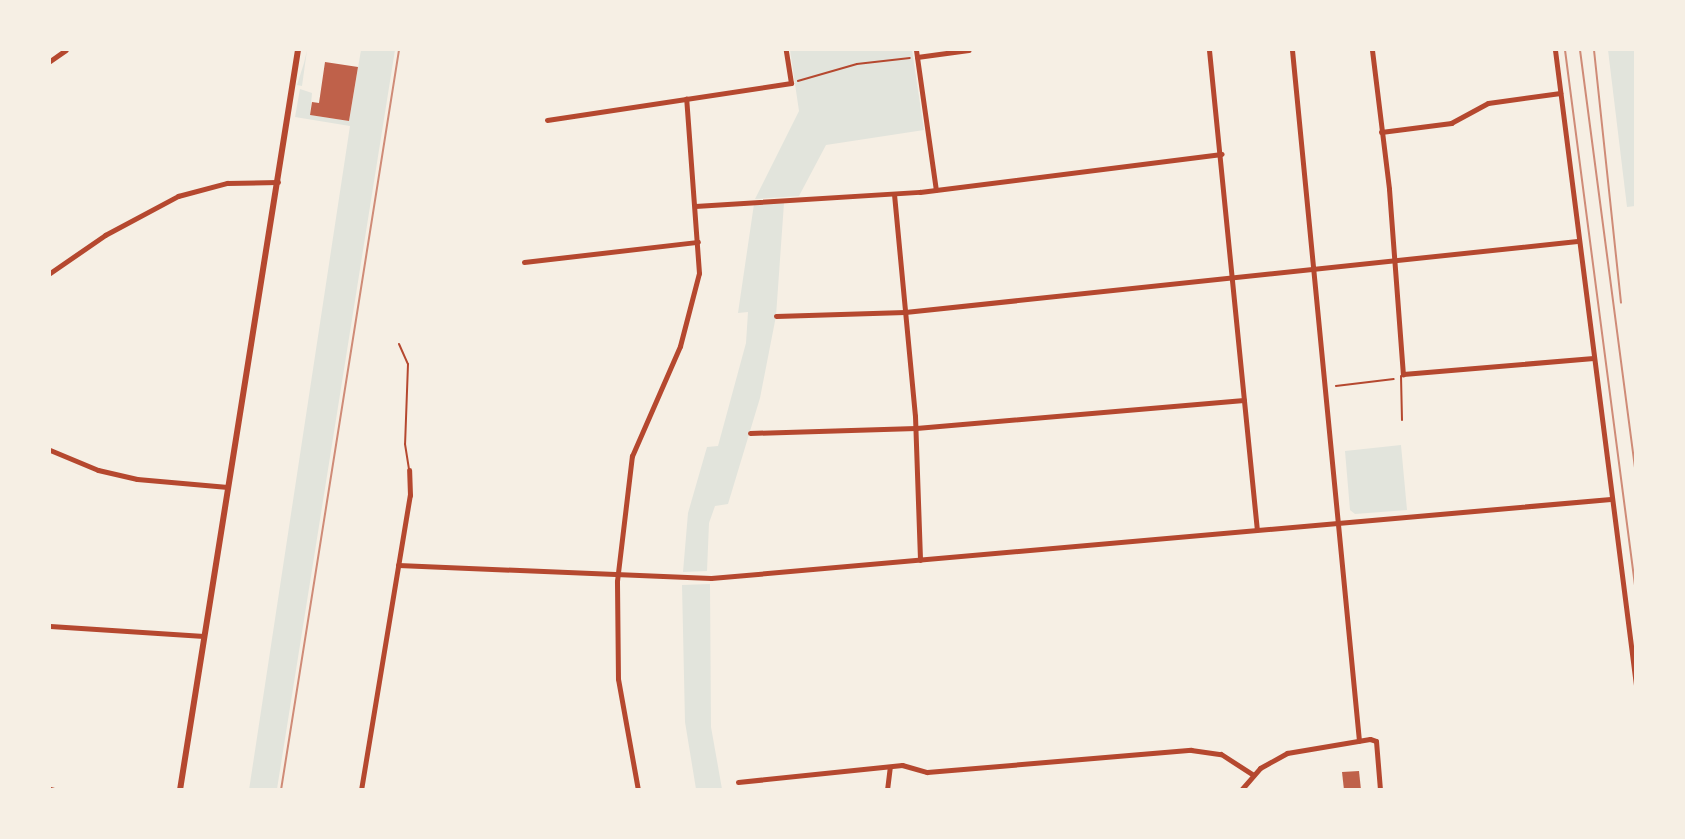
<!DOCTYPE html>
<html>
<head>
<meta charset="utf-8">
<style>
  body { margin:0 }
  #map { position:relative; width:1685px; height:839px; overflow:hidden; background:#f6efe4; font-family:Overpass,sans-serif }
  div>[style] { position:absolute }
  .green>* { inset:0; background:#e2e4dc }
  .building>* { inset:0; background:#bf614a }
  .path>* { height:1.5px; margin:-0.75px; padding:0 0.75px; transform-origin:0.75px; border-radius:0.75px; background:#b5482f }
  .service>* { height:2px; margin:-1px; padding:0 1px; transform-origin:1px; border-radius:1px; background:#b5482f }
  .minor>* { height:5px; margin:-2.5px; padding:0 2.5px; transform-origin:2.5px; border-radius:2.5px; background:#b5482f }
  .tertiary>* { height:6px; margin:-3px; padding:0 3px; transform-origin:3px; border-radius:3px; background:#b5482f }
  .rail>* { height:2px; margin:-1px; padding:0 1px; transform-origin:1px; border-radius:1px; background:#cf8b77 }
  span { translate:-50% -50%; white-space:nowrap; text-align:center; line-height:1.15; -webkit-text-stroke:5px #f6efe4; paint-order:stroke }
  .frame { position:absolute; inset:0; border:51px solid #f6efe4; pointer-events:none }
</style>
</head>
<body>
<div id="map">
  <div class="green">
    <i style="clip-path:polygon(307px 50px,302px 86px,297px 85px,304px 63px)"></i>
    <i style="clip-path:polygon(361px 50px,395px 50px,277px 789px,249px 790px,350px 126px,295px 117px,300px 89px,312px 93px,310px 115px,349px 121px)"></i>
    <i style="clip-path:polygon(790px 50px,912px 50px,924px 130px,826px 145px,799px 196px,755px 199px,799px 111px)"></i>
    <i style="clip-path:polygon(1608px 50px,1635px 50px,1635px 206px,1627px 207px)"></i>
    <i style="clip-path:polygon(784px 203px,776px 316px,760px 398px,728px 504px,715px 506px,709px 523px,707px 571px,683px 572px,688px 513px,707px 447px,718px 446px,746px 343px,748px 312px,738px 313px,754px 204px)"></i>
    <i style="clip-path:polygon(1401px 445px,1407px 510px,1355px 514px,1350px 510px,1345px 451px)"></i>
    <i style="clip-path:polygon(710px 584px,711px 727px,722px 789px,696px 789px,685px 722px,682px 585px)"></i>
  </div>
  <div class="building">
    <i style="clip-path:polygon(325px 62px,358px 67px,349px 121px,310px 115px,312px 102px,319px 103px)"></i>
    <i style="clip-path:polygon(1359px 771px,1361px 790px,1344px 790px,1342px 772px)"></i>
  </div>
  <div class="path">
    <i style="left:798px;top:81px;width:61px;rotate:-16.1deg"></i>
    <i style="left:857px;top:64px;width:53px;rotate:-6.5deg"></i>
    <i style="left:1336px;top:386px;width:58px;rotate:-6.9deg"></i>
  </div>
  <div class="service">
    <i style="left:399px;top:344px;width:22px;rotate:66deg"></i>
    <i style="left:408px;top:364px;width:80px;rotate:92.1deg"></i>
    <i style="left:405px;top:444px;width:26px;rotate:81deg"></i>
    <i style="left:1401px;top:376px;width:44px;rotate:88.7deg"></i>
  </div>
  <div class="minor">
    <i style="left:916px;top:50px;width:141px;rotate:81.9deg"></i>
    <i style="left:1209px;top:50px;width:482px;rotate:84.3deg"></i>
    <i style="left:1292px;top:50px;width:694px;rotate:84.46deg"></i>
    <i style="left:1372px;top:50px;width:140px;rotate:83deg"></i>
    <i style="left:1389px;top:189px;width:186px;rotate:85.7deg"></i>
    <i style="left:1403px;top:374px;width:191px;rotate:-4.8deg"></i>
    <i style="left:1555px;top:50px;width:640px;rotate:82.73deg"></i>
    <i style="left:917px;top:57px;width:52px;rotate:-7.7deg"></i>
    <i style="left:50px;top:61px;width:19px;rotate:-35deg"></i>
    <i style="left:547px;top:120px;width:247px;rotate:-8.6deg"></i>
    <i style="left:791px;top:83px;width:33px;rotate:-99deg"></i>
    <i style="left:1381px;top:132px;width:71px;rotate:-7.3deg"></i>
    <i style="left:1451px;top:123px;width:42px;rotate:-28.4deg"></i>
    <i style="left:1488px;top:103px;width:73px;rotate:-7.9deg"></i>
    <i style="left:894px;top:194px;width:223px;rotate:84.6deg"></i>
    <i style="left:915px;top:416px;width:144px;rotate:88deg"></i>
    <i style="left:695px;top:206px;width:225px;rotate:-3.6deg"></i>
    <i style="left:920px;top:192px;width:304px;rotate:-7.2deg"></i>
    <i style="left:524px;top:262px;width:175px;rotate:-6.6deg"></i>
    <i style="left:50px;top:273px;width:67px;rotate:-34.6deg"></i>
    <i style="left:105px;top:235px;width:83px;rotate:-28.1deg"></i>
    <i style="left:178px;top:196px;width:51px;rotate:-14.9deg"></i>
    <i style="left:227px;top:183px;width:51px;rotate:-1.1deg"></i>
    <i style="left:776px;top:316px;width:129px;rotate:-1.8deg"></i>
    <i style="left:905px;top:312px;width:676px;rotate:-6.03deg"></i>
    <i style="left:750px;top:433px;width:166px;rotate:-1.7deg"></i>
    <i style="left:916px;top:428px;width:329px;rotate:-4.9deg"></i>
    <i style="left:50px;top:450px;width:52px;rotate:22.6deg"></i>
    <i style="left:98px;top:470px;width:40px;rotate:13deg"></i>
    <i style="left:137px;top:479px;width:91px;rotate:5deg"></i>
    <i style="left:398px;top:565px;width:313px;rotate:2.4deg"></i>
    <i style="left:711px;top:578px;width:903px;rotate:-5.02deg"></i>
    <i style="left:50px;top:626px;width:154px;rotate:3.7deg"></i>
    <i style="left:738px;top:782px;width:165px;rotate:-5.9deg"></i>
    <i style="left:902px;top:765px;width:26px;rotate:16deg"></i>
    <i style="left:927px;top:772px;width:265px;rotate:-4.8deg"></i>
    <i style="left:1191px;top:750px;width:30px;rotate:8deg"></i>
    <i style="left:1221px;top:754px;width:38px;rotate:33deg"></i>
    <i style="left:50px;top:789px;width:4px;rotate:14deg"></i>
    <i style="left:361px;top:790px;width:299px;rotate:-80.6deg"></i>
    <i style="left:410px;top:495px;width:25px;rotate:-92deg"></i>
    <i style="left:638px;top:790px;width:113px;rotate:-100.2deg"></i>
    <i style="left:618px;top:679px;width:98px;rotate:-90.6deg"></i>
    <i style="left:617px;top:581px;width:126px;rotate:-83.2deg"></i>
    <i style="left:632px;top:456px;width:120px;rotate:-66.4deg"></i>
    <i style="left:680px;top:346px;width:75px;rotate:-75.4deg"></i>
    <i style="left:699px;top:273px;width:175px;rotate:-94.2deg"></i>
    <i style="left:887px;top:790px;width:23px;rotate:-83deg"></i>
    <i style="left:1241px;top:790px;width:29px;rotate:-49deg"></i>
    <i style="left:1260px;top:768px;width:31px;rotate:-29deg"></i>
    <i style="left:1287px;top:753px;width:84px;rotate:-9.6deg"></i>
    <i style="left:1370px;top:739px;width:6px;rotate:18deg"></i>
    <i style="left:1376px;top:741px;width:49px;rotate:85.3deg"></i>
  </div>
  <div class="tertiary">
    <i style="left:180px;top:790px;width:749px;rotate:-80.94deg"></i>
  </div>
  <div class="rail">
    <i style="left:1565px;top:50px;width:548px;rotate:82.55deg"></i>
    <i style="left:1580px;top:50px;width:432px;rotate:82.5deg"></i>
    <i style="left:1594px;top:50px;width:254px;rotate:83.9deg"></i>
    <i style="left:281px;top:790px;width:749px;rotate:-80.94deg"></i>
  </div>
  <div class="frame"></div>
</div>
</body>
</html>
